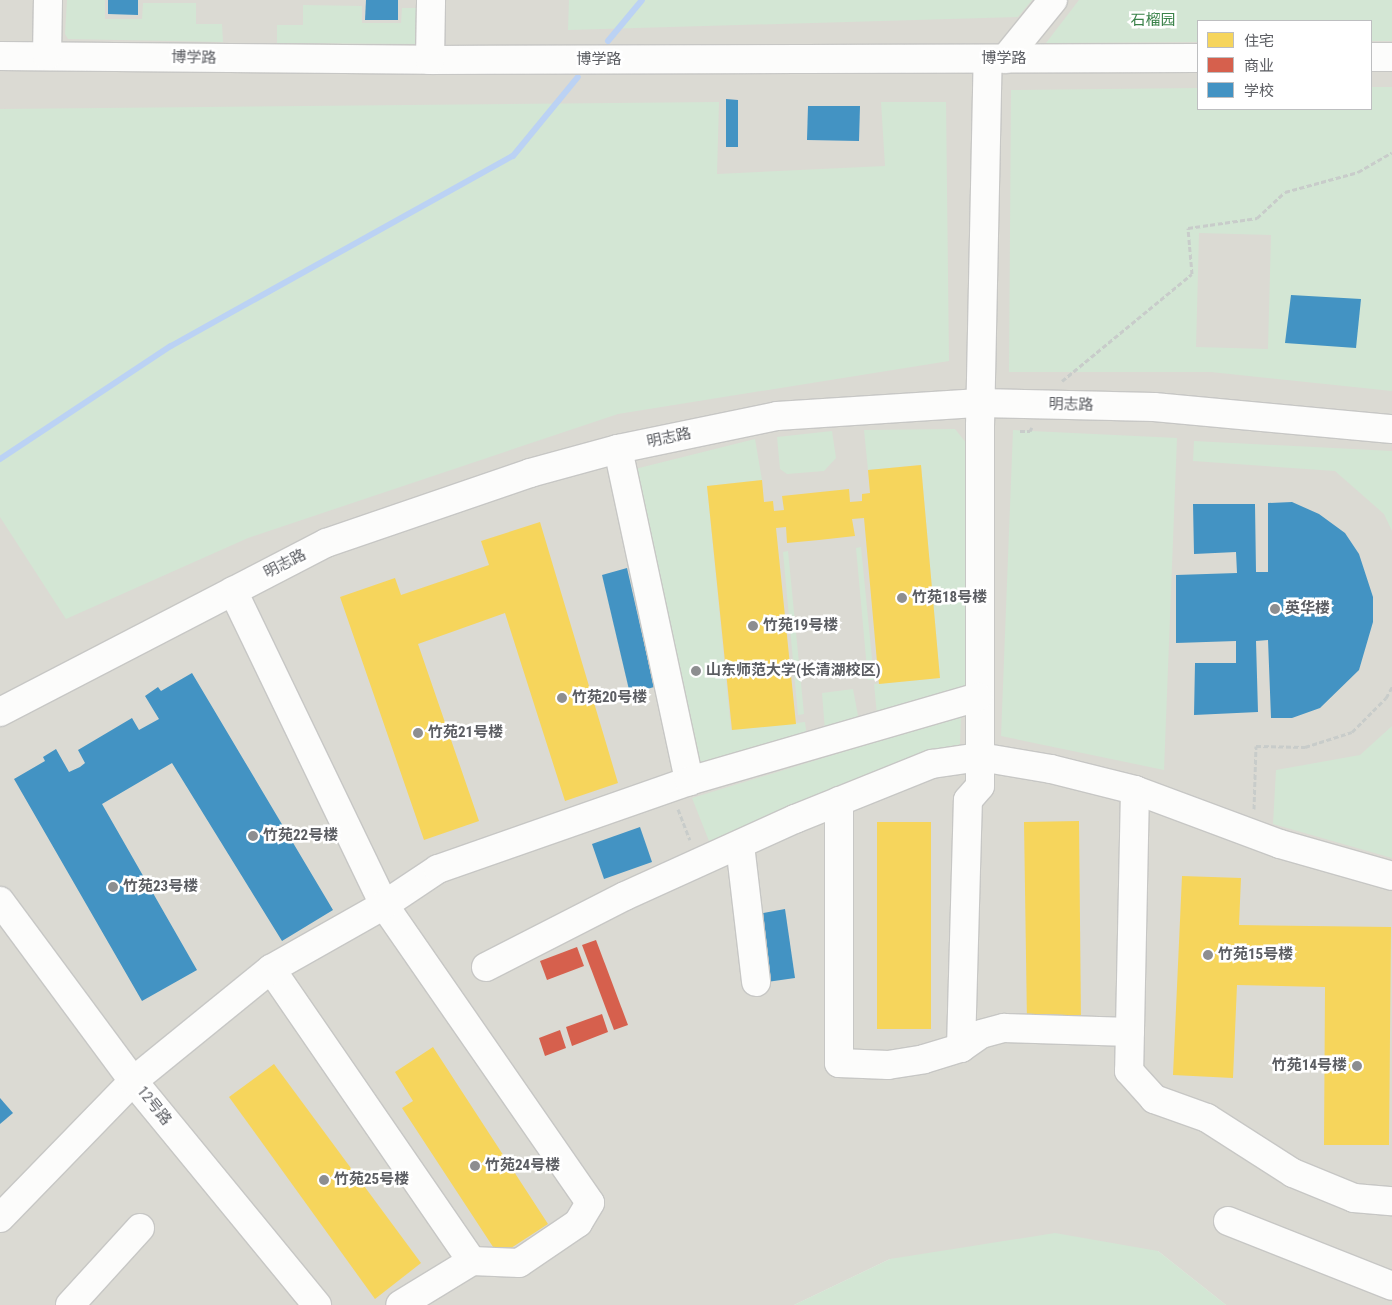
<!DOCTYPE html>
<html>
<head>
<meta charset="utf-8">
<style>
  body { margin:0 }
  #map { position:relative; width:1392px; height:1305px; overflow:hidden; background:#ebeae5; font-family:"Roboto Condensed","Noto Sans SC",sans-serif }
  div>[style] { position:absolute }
  .education>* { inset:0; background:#dbdad3 }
  .green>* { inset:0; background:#d3e6d4 }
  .homes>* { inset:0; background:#f6d55c }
  .shops>* { inset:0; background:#d6604d }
  .schools>* { inset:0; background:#4393c3 }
  .stream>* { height:6px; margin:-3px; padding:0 3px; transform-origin:3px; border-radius:3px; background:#bbd2f4 }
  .path>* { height:3px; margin-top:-1.5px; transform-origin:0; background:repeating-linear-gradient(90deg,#c8ccca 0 5px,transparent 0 7.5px) }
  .roads { filter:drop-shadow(1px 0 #c7c7c5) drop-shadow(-1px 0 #c7c7c5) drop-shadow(0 1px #c7c7c5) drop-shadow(0 -1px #c7c7c5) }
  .minor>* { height:28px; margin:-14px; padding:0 14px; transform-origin:14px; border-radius:14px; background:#fcfcfb }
  .dots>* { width:14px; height:14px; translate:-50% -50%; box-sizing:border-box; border:2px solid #fff; border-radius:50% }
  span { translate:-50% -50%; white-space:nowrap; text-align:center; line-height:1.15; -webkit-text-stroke:5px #fff; paint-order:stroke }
  .park-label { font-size:15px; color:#3a8249 }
  .street-label { font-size:15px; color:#5b5d62 }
  .poi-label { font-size:15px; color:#5b5d62; font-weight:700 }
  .left { translate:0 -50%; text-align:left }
  .right { translate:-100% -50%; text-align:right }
  .legend { position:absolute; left:1197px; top:20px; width:175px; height:90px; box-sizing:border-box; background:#fff; border:1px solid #bdbec0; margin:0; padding:6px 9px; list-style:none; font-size:15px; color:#5b5d62 }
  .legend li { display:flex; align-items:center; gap:10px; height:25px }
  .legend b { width:25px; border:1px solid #bdbec0 }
</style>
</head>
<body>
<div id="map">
  <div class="education">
    <i style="clip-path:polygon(evenodd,0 0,1392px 0,1392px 1305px,1226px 1305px,1158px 1251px,890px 1259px,794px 1305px,0 1305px,0 0,1198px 21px,1371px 21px,1371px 109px,1198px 109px,1198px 21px)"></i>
  </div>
  <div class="green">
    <i style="clip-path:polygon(67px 0,105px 0,105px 19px,142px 19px,143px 3px,196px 3px,196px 24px,222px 24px,223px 42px,68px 39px,65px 34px)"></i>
    <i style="clip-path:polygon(569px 0,1032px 0,1018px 17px,568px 30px)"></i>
    <i style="clip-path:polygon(1079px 0,1392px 0,1392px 41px,1371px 41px,1371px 21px,1198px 21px,1198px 42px,1046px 43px)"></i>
    <i style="clip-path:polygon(303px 5px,362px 6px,362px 23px,401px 23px,402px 8px,423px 8px,423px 44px,277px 43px,277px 25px,303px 25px)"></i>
    <i style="clip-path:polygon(evenodd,1371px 87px,1392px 87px,1392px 391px,1211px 372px,1009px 372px,1011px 90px,1198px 88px,1198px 109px,1371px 109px,1371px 87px,1199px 233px,1271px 235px,1268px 349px,1196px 347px,1199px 233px)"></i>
    <i style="clip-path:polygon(719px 102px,717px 174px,885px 166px,881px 102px,946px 102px,949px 361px,618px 414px,248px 538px,66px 619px,0 517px,0 109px)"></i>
    <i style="clip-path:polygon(955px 429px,967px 444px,967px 684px,952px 697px,877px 715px,874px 684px,940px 678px,921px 465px,868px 470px,864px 430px)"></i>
    <i style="clip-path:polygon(1013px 430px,1177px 438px,1164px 770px,1001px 736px)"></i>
    <i style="clip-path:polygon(832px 431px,836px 458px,824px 471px,787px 474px,780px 469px,777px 437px)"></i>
    <i style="clip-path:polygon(755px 439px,762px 480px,707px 486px,731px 730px,805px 722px,807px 737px,714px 766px,694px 759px,631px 470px)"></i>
    <i style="clip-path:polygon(1194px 441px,1392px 451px,1392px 531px,1384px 514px,1335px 471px,1193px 461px)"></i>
    <i style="clip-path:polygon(861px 547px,874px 679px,874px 680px,868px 680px,856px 548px)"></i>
    <i style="clip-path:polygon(788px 551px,804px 714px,798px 715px,783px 552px)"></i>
    <i style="clip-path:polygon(853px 689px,859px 721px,825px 731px,822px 693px)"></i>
    <i style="clip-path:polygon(961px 716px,960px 744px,709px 841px,692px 798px)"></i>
    <i style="clip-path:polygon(1392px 726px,1392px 858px,1273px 824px,1276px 770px,1360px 755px)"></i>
    <i style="clip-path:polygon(1055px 1233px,1158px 1251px,1226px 1305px,794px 1305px,890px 1259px)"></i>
  </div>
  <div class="homes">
    <i style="clip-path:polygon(921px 465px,940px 678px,879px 684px,864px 518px,852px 519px,855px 536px,819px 540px,787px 543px,786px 527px,776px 528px,796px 724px,732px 730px,707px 486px,762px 480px,764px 502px,773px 501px,774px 511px,784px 510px,782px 496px,849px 489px,850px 502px,862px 501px,862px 494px,870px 493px,868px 470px)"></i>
    <i style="clip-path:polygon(540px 522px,618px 783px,565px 801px,505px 613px,418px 644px,479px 821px,424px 840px,340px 597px,395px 578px,401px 595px,489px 565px,481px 541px)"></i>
    <i style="clip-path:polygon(1079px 821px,1081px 1022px,1027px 1023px,1024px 822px)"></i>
    <i style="clip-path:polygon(877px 822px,931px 822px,931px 1029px,877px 1029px)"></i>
    <i style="clip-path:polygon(1182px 876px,1241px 878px,1239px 925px,1391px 927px,1389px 1145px,1324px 1145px,1325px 987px,1237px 985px,1233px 1078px,1173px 1075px)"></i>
    <i style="clip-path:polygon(433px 1047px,548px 1224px,499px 1256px,402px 1108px,413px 1101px,395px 1072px)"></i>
    <i style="clip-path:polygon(274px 1064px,421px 1263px,375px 1299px,229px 1097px)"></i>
  </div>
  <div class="shops">
    <i style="clip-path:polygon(596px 940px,628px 1025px,614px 1030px,582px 945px)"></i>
    <i style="clip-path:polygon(577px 947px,584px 966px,547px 980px,540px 961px)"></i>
    <i style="clip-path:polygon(602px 1014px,608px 1032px,572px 1046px,566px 1027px)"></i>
    <i style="clip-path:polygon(560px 1030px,566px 1048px,545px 1056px,539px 1038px)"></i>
  </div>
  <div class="schools">
    <i style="clip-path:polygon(108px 0,138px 0,138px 15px,108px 14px)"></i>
    <i style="clip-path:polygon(366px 0,398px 0,398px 20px,365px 20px)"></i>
    <i style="clip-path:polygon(726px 99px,738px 100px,738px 147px,726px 147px)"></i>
    <i style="clip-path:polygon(808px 106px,860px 106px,859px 141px,807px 140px)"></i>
    <i style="clip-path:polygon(1291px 295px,1361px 299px,1356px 348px,1285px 343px)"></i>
    <i style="clip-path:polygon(1292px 502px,1319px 514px,1345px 533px,1359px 554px,1373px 597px,1373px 622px,1359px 670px,1320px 708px,1292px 718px,1271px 718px,1268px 640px,1256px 641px,1258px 712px,1194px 715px,1195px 663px,1236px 663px,1236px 641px,1176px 643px,1176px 575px,1237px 573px,1236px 552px,1194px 554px,1193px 504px,1255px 504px,1256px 572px,1268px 572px,1268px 503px)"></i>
    <i style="clip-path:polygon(627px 568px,654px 687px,630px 694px,602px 575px)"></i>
    <i style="clip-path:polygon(192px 673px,333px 910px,282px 941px,172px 763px,102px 804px,197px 970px,142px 1001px,14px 779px,45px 761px,43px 757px,56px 749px,69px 772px,80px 767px,85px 763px,78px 750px,132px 718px,139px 730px,159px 719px,145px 696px,158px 687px,161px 691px)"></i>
    <i style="clip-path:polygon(640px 827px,652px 862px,604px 879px,592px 844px)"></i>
    <i style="clip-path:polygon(785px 909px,795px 978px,767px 982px,758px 914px)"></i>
    <i style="clip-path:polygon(0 1098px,13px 1113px,0 1124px)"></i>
  </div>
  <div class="stream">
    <i style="left:608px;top:41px;width:53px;rotate:-50.3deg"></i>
    <i style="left:0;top:459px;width:205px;rotate:-33.5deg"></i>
    <i style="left:171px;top:346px;width:391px;rotate:-29.1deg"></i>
    <i style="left:513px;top:156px;width:102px;rotate:-50.6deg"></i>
  </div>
  <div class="path">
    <i style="left:1062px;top:381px;width:168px;rotate:-39.5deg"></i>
    <i style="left:1192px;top:274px;width:46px;rotate:-95deg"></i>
    <i style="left:1188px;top:228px;width:70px;rotate:-8.2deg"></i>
    <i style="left:1257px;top:218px;width:38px;rotate:-43deg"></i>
    <i style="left:1285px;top:192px;width:76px;rotate:-15.3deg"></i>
    <i style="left:1358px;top:172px;width:39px;rotate:-30deg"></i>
    <i style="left:1020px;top:431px;width:10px"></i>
    <i style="left:1030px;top:431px;width:4px;rotate:-63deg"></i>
    <i style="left:678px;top:809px;width:33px;rotate:69deg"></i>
    <i style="left:1254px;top:809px;width:63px;rotate:-88.2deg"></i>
    <i style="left:1256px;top:746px;width:49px;rotate:1.2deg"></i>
    <i style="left:1305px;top:747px;width:49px;rotate:-17.7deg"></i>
    <i style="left:1352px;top:732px;width:48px;rotate:-45deg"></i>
    <i style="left:1386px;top:698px;width:13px;rotate:-61deg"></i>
  </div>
  <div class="roads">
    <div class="minor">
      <i style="left:0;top:56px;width:430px;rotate:0.5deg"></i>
      <i style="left:430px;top:60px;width:768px;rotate:-0.15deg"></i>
      <i style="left:47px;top:56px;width:56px;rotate:-89deg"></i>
      <i style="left:1371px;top:57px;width:21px"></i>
      <i style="left:1005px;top:59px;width:76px;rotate:-50.9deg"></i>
      <i style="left:430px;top:60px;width:60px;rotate:-89deg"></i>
      <i style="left:618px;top:449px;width:340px;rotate:77.9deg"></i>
      <i style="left:233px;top:591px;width:348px;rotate:64.3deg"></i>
      <i style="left:384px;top:905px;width:362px;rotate:55.3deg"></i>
      <i style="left:590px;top:1203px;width:23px;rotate:121deg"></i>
      <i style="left:578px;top:1223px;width:71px;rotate:145.9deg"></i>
      <i style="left:519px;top:1263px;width:47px;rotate:-177.6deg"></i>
      <i style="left:472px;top:1261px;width:84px;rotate:148.6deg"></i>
      <i style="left:0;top:712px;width:367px;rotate:-27.4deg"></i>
      <i style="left:326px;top:543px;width:216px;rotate:-18.9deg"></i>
      <i style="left:530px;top:473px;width:91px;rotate:-15.3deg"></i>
      <i style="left:618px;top:449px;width:162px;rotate:-11.7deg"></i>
      <i style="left:777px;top:416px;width:203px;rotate:-3.7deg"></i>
      <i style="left:980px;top:403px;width:174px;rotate:1.3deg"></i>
      <i style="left:1154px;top:407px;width:239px;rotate:5.3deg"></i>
      <i style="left:1135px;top:790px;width:281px;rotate:91.2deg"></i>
      <i style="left:1129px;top:1071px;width:38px;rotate:48deg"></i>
      <i style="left:1154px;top:1099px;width:56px;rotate:19.7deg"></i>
      <i style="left:1207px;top:1118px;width:102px;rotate:32.6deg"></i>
      <i style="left:1293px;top:1173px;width:66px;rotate:22.3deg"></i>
      <i style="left:1354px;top:1198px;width:38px;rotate:5deg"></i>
      <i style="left:839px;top:801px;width:262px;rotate:90deg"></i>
      <i style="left:839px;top:1063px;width:49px;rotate:2.3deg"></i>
      <i style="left:888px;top:1065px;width:36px;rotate:-9deg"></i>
      <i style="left:924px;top:1059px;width:39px;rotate:-17deg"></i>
      <i style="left:961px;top:1048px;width:24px;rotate:-35deg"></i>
      <i style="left:981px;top:1034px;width:24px;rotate:-15deg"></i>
      <i style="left:1004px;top:1028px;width:126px;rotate:1.8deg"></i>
      <i style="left:740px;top:845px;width:138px;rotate:83.3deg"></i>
      <i style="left:0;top:901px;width:224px;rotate:53.5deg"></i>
      <i style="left:133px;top:1081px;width:290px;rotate:50.6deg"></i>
      <i style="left:486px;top:967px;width:156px;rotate:-27.1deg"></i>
      <i style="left:625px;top:896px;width:187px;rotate:-24.4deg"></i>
      <i style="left:795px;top:819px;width:148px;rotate:-21.9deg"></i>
      <i style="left:932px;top:764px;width:49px;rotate:-8.3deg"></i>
      <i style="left:980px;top:757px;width:72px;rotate:9.6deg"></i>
      <i style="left:1051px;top:769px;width:87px;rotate:14deg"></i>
      <i style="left:1135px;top:790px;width:155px;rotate:20.4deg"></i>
      <i style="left:1280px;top:844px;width:116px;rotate:15.9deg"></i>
      <i style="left:271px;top:969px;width:354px;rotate:55.5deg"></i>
      <i style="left:961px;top:1048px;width:248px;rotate:-88.4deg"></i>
      <i style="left:968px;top:800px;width:18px;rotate:-49deg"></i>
      <i style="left:980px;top:786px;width:360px;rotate:-90deg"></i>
      <i style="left:980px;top:426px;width:367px;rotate:-88.8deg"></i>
      <i style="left:0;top:1218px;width:191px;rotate:-45.8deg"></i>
      <i style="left:133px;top:1081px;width:178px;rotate:-39.1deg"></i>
      <i style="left:271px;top:969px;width:130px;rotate:-29.5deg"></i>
      <i style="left:384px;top:905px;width:65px;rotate:-33.7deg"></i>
      <i style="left:438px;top:869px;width:266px;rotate:-19.3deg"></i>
      <i style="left:689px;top:781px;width:301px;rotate:-16.2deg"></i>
      <i style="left:1228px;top:1221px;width:176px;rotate:21.6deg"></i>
      <i style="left:70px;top:1305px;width:104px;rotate:-47.7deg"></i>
    </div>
  </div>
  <div class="dots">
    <i style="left:902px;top:598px;background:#8d8e90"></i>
    <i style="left:1275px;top:609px;background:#8d8e90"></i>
    <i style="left:753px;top:626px;background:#8d8e90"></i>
    <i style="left:696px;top:671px;background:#8d8e90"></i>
    <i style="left:562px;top:698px;background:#8d8e90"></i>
    <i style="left:418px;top:733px;background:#8d8e90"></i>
    <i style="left:253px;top:836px;background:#8d8e90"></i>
    <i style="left:113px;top:887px;background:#8d8e90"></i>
    <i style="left:1208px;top:955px;background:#8d8e90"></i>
    <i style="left:1357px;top:1066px;background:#8d8e90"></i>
    <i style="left:475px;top:1166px;background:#8d8e90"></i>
    <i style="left:324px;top:1180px;background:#8d8e90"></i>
  </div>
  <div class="park-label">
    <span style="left:1153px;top:21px">石榴园</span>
  </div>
  <div class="street-label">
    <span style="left:194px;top:58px;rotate:1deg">博学路</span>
    <span style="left:1004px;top:59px">博学路</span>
    <span style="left:599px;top:60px">博学路</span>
    <span style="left:1071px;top:405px;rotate:1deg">明志路</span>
    <span style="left:669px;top:438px;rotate:-12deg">明志路</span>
    <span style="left:285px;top:564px;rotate:-27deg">明志路</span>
    <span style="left:154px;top:1106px;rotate:51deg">12号路</span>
  </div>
  <div class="poi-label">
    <span class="left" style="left:912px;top:598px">竹苑18号楼</span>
    <span class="left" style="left:1285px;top:609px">英华楼</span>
    <span class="left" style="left:763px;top:626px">竹苑19号楼</span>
    <span class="left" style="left:706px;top:671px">山东师范大学(长清湖校区)</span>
    <span class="left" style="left:572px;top:698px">竹苑20号楼</span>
    <span class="left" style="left:428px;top:733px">竹苑21号楼</span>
    <span class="left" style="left:263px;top:836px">竹苑22号楼</span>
    <span class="left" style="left:123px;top:887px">竹苑23号楼</span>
    <span class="left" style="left:1218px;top:955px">竹苑15号楼</span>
    <span class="right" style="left:1347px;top:1066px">竹苑14号楼</span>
    <span class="left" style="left:485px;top:1166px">竹苑24号楼</span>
    <span class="left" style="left:334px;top:1180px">竹苑25号楼</span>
  </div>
  <ul class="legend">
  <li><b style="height:14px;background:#f6d55c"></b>住宅</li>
  <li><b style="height:14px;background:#d6604d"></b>商业</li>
  <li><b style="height:14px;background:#4393c3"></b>学校</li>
  </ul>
</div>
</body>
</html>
